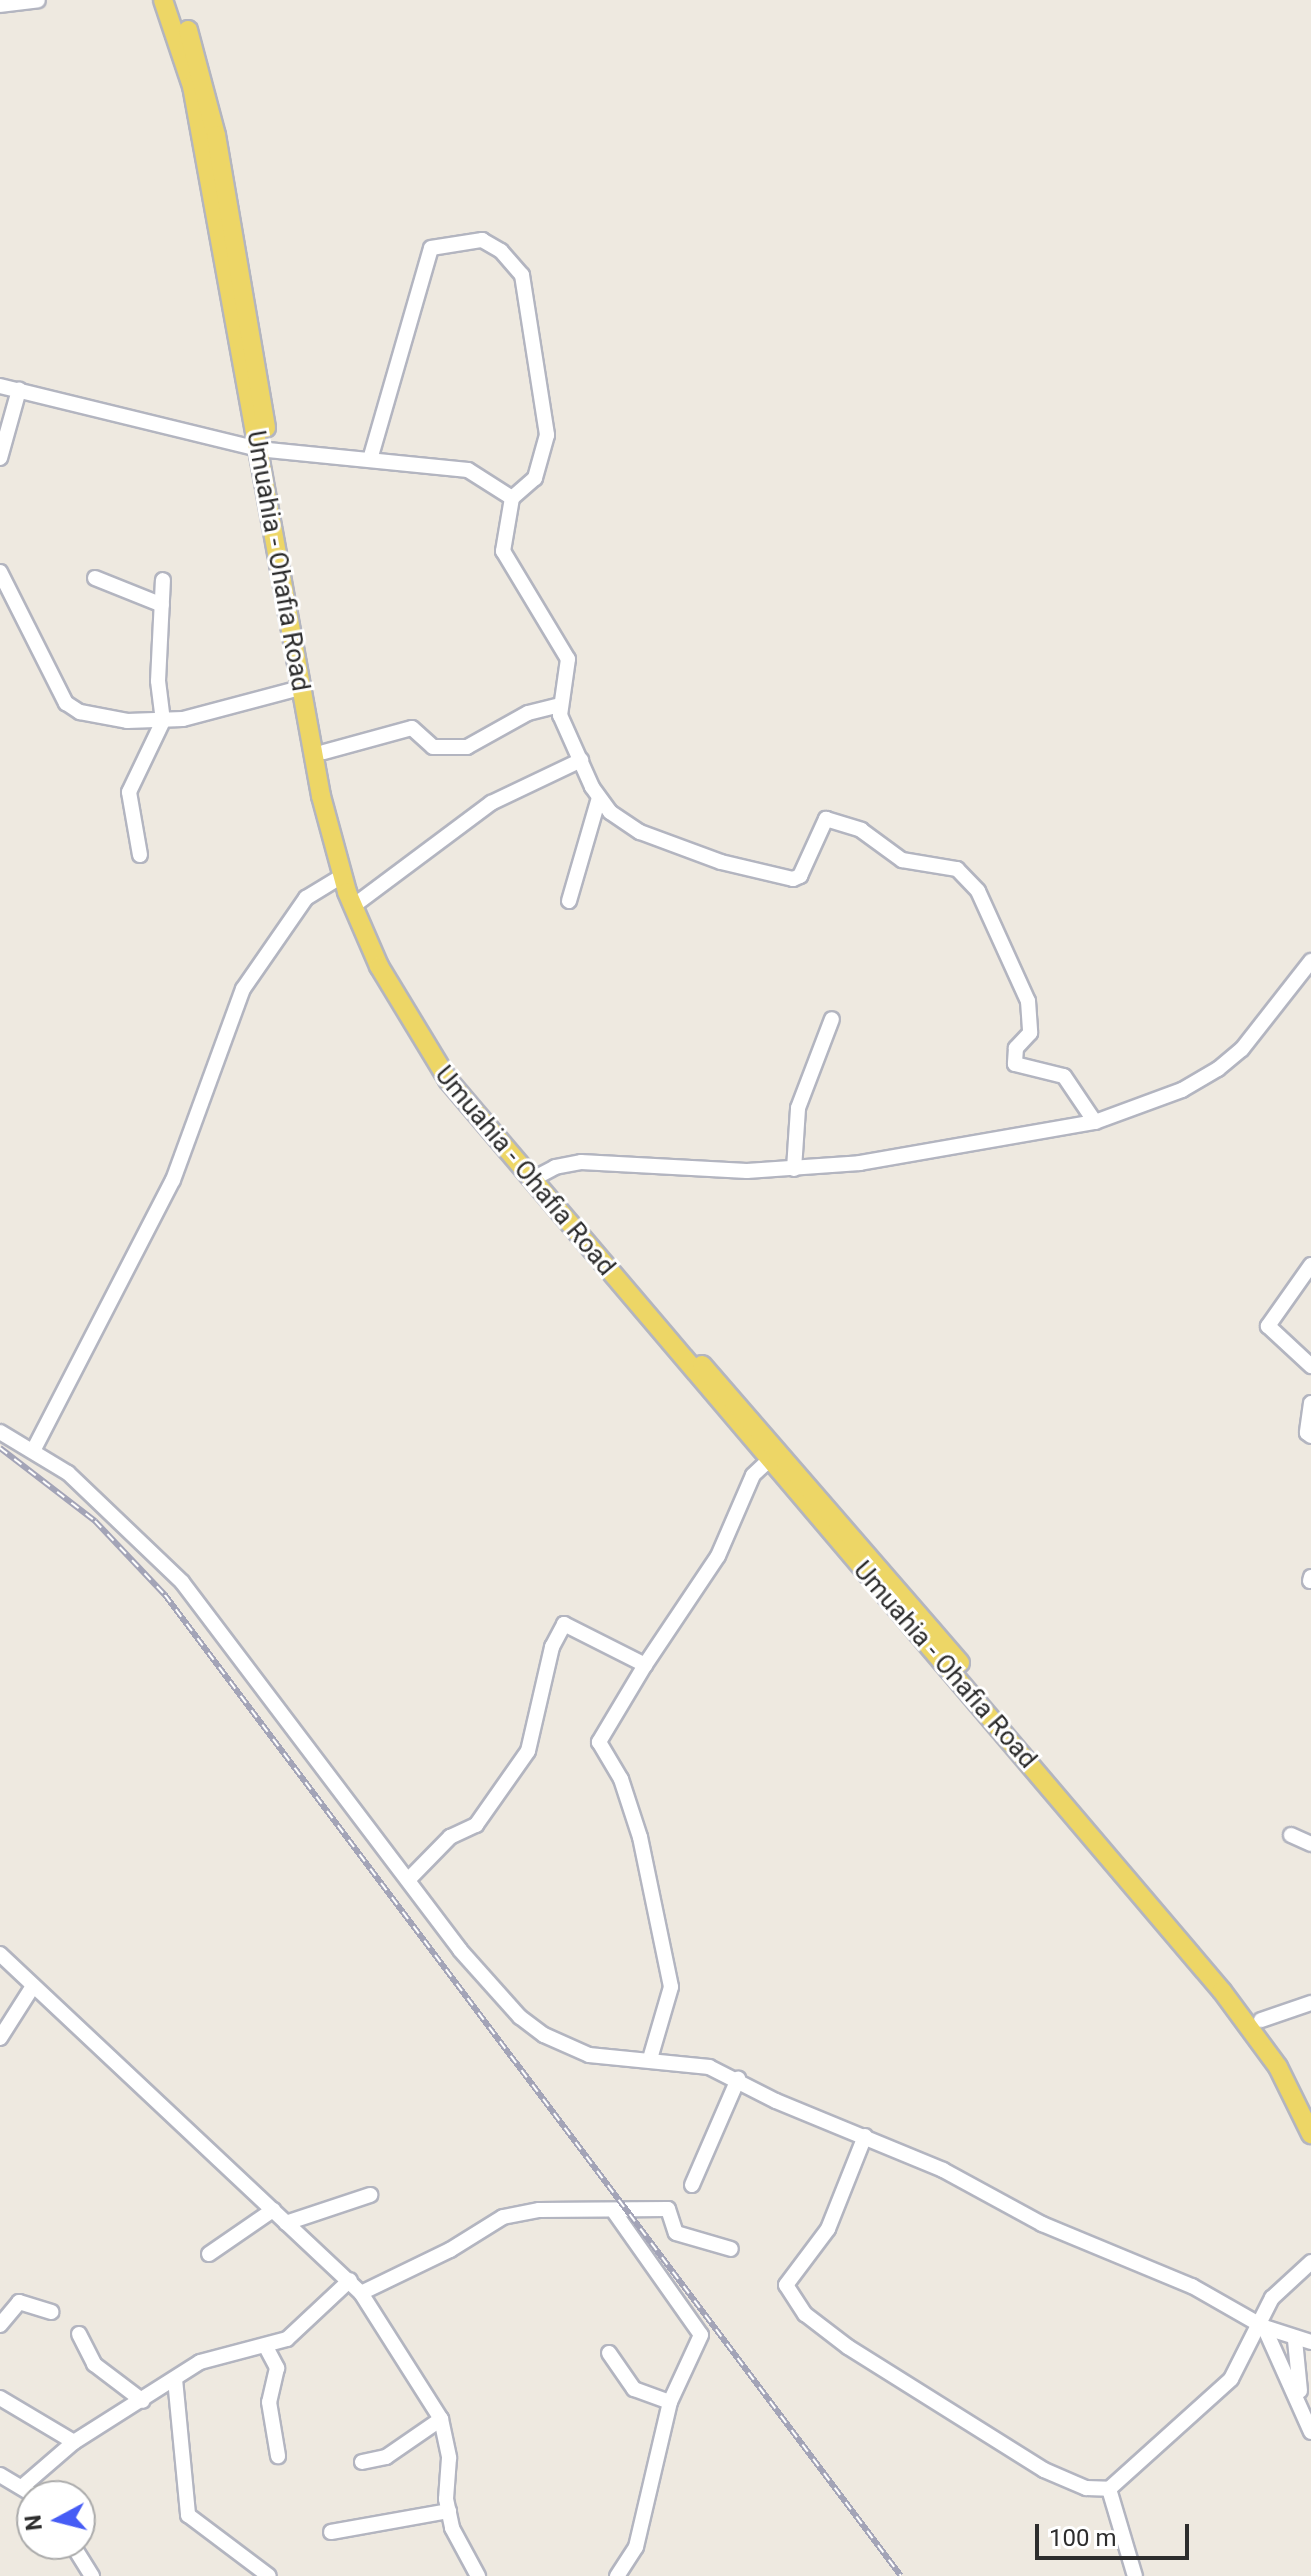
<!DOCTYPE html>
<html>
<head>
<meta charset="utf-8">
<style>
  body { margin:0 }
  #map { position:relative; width:1311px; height:2576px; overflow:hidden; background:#eee9e0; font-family:Roboto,sans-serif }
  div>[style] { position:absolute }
  .roads { filter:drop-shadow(2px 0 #b3b5c0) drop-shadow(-2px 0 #b3b5c0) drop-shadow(0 2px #b3b5c0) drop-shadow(0 -2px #b3b5c0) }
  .minor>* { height:14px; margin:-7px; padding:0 7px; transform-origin:7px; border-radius:7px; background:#fff }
  .major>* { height:18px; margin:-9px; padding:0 9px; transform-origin:9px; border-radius:9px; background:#edd666 }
  .rail>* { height:6px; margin-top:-3px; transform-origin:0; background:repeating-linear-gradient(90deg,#fff 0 9px,#a3a4b7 0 18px); box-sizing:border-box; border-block:2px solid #a3a4b7 }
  span { translate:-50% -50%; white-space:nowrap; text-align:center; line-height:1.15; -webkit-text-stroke:6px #fff; paint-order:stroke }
  .street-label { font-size:26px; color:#2d2d2d }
  .north { position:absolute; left:16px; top:2480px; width:80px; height:80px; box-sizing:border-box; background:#fff; border:2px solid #ababab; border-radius:50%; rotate:263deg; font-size:22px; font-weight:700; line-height:32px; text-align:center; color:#2d2d2d }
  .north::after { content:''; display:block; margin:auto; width:28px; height:36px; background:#465cf5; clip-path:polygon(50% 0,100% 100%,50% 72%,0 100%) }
  .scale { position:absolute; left:1035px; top:2524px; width:154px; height:36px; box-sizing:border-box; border:4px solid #2d2d2d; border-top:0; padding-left:10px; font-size:24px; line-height:28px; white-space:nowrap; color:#2d2d2d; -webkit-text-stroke:6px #fff; paint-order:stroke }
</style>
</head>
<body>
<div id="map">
  <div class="roads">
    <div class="minor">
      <i style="left:0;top:5px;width:38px;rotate:-7deg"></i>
      <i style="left:0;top:386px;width:266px;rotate:13.7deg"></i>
      <i style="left:258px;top:449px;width:211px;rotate:5.7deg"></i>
      <i style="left:468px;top:470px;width:52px;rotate:32.5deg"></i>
      <i style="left:371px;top:456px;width:216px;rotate:-73.9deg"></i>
      <i style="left:431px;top:248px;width:52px;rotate:-8.9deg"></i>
      <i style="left:482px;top:240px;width:22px;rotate:30deg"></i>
      <i style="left:501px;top:251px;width:32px;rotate:49deg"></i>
      <i style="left:522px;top:275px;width:162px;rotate:81.1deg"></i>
      <i style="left:547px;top:435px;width:45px;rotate:105.6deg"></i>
      <i style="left:535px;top:478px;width:30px;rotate:139deg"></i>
      <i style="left:512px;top:498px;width:54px;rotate:99.6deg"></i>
      <i style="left:503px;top:551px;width:126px;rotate:59deg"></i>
      <i style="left:568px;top:659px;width:57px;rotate:98.1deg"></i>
      <i style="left:560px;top:715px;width:79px;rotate:66deg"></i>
      <i style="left:592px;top:787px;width:31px;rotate:54deg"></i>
      <i style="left:610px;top:812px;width:36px;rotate:34deg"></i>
      <i style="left:640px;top:832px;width:86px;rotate:20.3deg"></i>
      <i style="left:721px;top:862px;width:74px;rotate:13.3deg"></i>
      <i style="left:793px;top:879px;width:8px;rotate:-23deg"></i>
      <i style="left:800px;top:876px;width:63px;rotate:-65.5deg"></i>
      <i style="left:826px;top:819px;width:37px;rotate:17deg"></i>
      <i style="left:861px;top:830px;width:51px;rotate:36.2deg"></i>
      <i style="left:902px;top:860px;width:56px;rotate:9.3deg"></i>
      <i style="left:957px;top:869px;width:30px;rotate:46deg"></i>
      <i style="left:978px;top:891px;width:121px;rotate:65.6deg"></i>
      <i style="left:1028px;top:1001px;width:32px;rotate:86deg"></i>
      <i style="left:1030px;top:1033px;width:21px;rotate:133deg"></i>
      <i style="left:1016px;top:1048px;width:16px;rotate:94deg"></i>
      <i style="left:1015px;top:1064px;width:50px;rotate:13.8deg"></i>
      <i style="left:1064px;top:1076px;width:55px;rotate:56deg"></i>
      <i style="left:0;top:458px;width:71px;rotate:-74.4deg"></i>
      <i style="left:0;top:572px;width:147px;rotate:63.3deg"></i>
      <i style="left:66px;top:703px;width:17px;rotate:33deg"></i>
      <i style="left:80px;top:712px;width:48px;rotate:10.8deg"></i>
      <i style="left:127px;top:721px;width:56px;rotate:-2deg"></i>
      <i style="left:183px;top:719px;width:121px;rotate:-14.8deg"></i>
      <i style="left:95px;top:578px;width:72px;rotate:21.9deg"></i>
      <i style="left:324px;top:752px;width:91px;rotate:-15.3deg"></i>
      <i style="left:412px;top:728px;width:28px;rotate:42deg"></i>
      <i style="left:433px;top:747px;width:34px"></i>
      <i style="left:467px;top:747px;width:70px;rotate:-29.1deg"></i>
      <i style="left:528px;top:713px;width:32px;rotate:-14deg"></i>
      <i style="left:140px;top:855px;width:64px;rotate:-99.9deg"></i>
      <i style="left:129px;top:792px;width:79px;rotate:-64.4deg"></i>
      <i style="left:163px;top:721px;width:40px;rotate:-97.1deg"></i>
      <i style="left:158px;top:681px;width:101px;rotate:-87.2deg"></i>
      <i style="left:360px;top:901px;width:164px;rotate:-36.8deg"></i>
      <i style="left:491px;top:803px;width:100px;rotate:-25.5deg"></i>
      <i style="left:569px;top:901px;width:107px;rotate:-73.8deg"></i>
      <i style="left:794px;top:1169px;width:61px;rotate:-86.2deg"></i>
      <i style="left:798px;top:1108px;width:95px;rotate:-69.1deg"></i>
      <i style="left:531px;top:1180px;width:27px;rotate:-28deg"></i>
      <i style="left:555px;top:1167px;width:26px;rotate:-11deg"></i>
      <i style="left:581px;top:1162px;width:166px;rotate:3.1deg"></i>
      <i style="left:747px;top:1171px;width:113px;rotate:-4deg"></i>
      <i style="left:860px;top:1163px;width:239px;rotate:-9.9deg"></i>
      <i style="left:1095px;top:1122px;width:93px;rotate:-20.2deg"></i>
      <i style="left:1182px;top:1090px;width:42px;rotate:-30.3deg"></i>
      <i style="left:1218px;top:1069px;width:31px;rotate:-40deg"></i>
      <i style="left:1242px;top:1049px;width:112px;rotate:-51.9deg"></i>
      <i style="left:1311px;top:1265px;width:75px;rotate:125.2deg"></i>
      <i style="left:1268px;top:1326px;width:59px;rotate:42.9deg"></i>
      <i style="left:1311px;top:1403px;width:30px;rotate:98deg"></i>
      <i style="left:1307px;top:1433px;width:5px;rotate:37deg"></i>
      <i style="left:0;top:1432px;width:79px;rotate:31.1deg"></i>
      <i style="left:68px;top:1473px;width:158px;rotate:43.7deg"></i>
      <i style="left:182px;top:1582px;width:461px;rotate:52.9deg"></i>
      <i style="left:460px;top:1950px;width:90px;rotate:48.2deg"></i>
      <i style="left:520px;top:2017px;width:30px;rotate:37deg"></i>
      <i style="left:544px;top:2035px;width:49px;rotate:24deg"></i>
      <i style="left:589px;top:2055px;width:121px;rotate:5.7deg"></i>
      <i style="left:709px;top:2067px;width:75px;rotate:26.9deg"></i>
      <i style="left:776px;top:2101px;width:181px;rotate:22.4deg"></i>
      <i style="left:943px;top:2170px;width:113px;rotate:28.6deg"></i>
      <i style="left:1042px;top:2224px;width:162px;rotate:22.5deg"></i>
      <i style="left:1192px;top:2286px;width:83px;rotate:29.7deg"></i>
      <i style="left:1264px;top:2327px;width:49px;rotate:17.7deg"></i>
      <i style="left:34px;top:1449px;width:303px;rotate:-62.7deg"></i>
      <i style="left:173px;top:1180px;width:203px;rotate:-69.9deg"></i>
      <i style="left:243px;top:989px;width:111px;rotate:-55.3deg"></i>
      <i style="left:306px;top:898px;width:42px;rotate:-31.4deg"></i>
      <i style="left:1310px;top:1581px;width:4px;rotate:-76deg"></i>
      <i style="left:645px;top:1665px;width:90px;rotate:120.9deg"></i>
      <i style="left:599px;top:1742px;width:43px;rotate:59.3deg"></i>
      <i style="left:621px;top:1779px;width:61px;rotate:71.9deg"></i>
      <i style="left:640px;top:1837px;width:153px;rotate:78.3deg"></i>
      <i style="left:671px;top:1987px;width:75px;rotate:106.3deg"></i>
      <i style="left:1291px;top:1835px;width:22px;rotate:24deg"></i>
      <i style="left:409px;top:1879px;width:59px;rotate:-45.7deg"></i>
      <i style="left:450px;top:1837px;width:29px;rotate:-25deg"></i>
      <i style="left:476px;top:1825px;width:90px;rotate:-54.9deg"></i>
      <i style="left:528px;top:1751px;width:107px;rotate:-77deg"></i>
      <i style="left:552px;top:1647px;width:26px;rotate:-62deg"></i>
      <i style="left:564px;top:1624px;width:91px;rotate:26.8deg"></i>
      <i style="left:645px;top:1665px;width:131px;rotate:-56.2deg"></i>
      <i style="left:718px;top:1556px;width:88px;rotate:-66.6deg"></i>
      <i style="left:753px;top:1475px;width:21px;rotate:-43deg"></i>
      <i style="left:0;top:1954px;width:495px;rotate:43.2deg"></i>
      <i style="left:361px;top:2293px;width:149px;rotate:57.6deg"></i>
      <i style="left:441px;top:2419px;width:40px;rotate:78deg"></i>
      <i style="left:449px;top:2458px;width:41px;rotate:94.2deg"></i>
      <i style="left:446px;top:2499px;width:30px;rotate:78deg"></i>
      <i style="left:452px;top:2528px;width:55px;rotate:61.6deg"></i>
      <i style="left:1261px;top:2020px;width:53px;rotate:-18.8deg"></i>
      <i style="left:0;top:2038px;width:62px;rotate:-57.6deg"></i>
      <i style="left:865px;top:2136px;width:100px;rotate:111.7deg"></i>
      <i style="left:828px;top:2229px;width:70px;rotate:126.9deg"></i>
      <i style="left:786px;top:2285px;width:35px;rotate:57deg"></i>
      <i style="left:805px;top:2314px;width:54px;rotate:37.5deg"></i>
      <i style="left:848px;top:2347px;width:231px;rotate:32.1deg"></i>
      <i style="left:1044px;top:2470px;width:46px;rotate:23.2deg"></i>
      <i style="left:1086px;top:2488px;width:23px;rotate:2deg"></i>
      <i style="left:1109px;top:2489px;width:164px;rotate:-42deg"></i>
      <i style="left:1231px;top:2379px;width:91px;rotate:-63.2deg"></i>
      <i style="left:1272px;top:2298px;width:53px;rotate:-42.7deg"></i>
      <i style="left:692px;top:2185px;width:116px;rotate:-66.5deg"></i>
      <i style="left:615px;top:2213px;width:149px;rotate:54.8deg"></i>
      <i style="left:701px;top:2335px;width:74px;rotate:114.8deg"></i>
      <i style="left:670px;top:2402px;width:149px;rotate:103.2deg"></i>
      <i style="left:636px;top:2547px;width:35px;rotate:123deg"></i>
      <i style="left:286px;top:2223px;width:89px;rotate:-18.4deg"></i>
      <i style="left:209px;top:2254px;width:78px;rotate:-34.5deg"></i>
      <i style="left:361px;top:2293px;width:99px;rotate:-25.8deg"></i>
      <i style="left:450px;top:2250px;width:62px;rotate:-31.9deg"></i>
      <i style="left:503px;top:2217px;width:37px;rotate:-11deg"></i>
      <i style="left:539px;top:2210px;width:129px;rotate:-0.4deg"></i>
      <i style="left:668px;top:2209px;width:25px;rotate:72deg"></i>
      <i style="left:676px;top:2233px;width:57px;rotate:16.2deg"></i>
      <i style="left:0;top:2325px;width:30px;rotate:-50deg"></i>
      <i style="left:19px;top:2302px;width:34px;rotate:17deg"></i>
      <i style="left:1264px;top:2327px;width:115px;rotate:65.9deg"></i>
      <i style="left:79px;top:2334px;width:34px;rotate:63deg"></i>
      <i style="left:94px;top:2364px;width:61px;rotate:37.1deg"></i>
      <i style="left:1295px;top:2340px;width:51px;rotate:84.4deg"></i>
      <i style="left:266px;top:2347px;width:24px;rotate:62deg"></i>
      <i style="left:277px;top:2368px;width:35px;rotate:103deg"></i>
      <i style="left:269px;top:2402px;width:55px;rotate:80.5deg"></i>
      <i style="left:609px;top:2353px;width:44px;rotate:55.2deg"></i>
      <i style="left:634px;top:2389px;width:38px;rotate:20deg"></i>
      <i style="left:175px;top:2379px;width:137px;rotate:84.5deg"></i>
      <i style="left:188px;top:2515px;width:101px;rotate:37deg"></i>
      <i style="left:0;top:2398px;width:86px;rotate:30.7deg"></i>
      <i style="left:362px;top:2462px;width:25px;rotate:-12deg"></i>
      <i style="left:386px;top:2457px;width:67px;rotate:-34.6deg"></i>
      <i style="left:0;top:2475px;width:41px;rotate:31deg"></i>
      <i style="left:23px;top:2486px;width:67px;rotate:-40.8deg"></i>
      <i style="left:74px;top:2442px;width:149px;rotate:-32.4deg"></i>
      <i style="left:200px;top:2362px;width:90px;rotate:-14.8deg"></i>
      <i style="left:287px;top:2339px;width:86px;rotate:-43.1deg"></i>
      <i style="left:1109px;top:2489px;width:91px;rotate:73.4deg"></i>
      <i style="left:331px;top:2532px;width:120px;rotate:-10.1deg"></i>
      <i style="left:72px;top:2544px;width:38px;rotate:58deg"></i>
    </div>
    <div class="major">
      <i style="left:163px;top:0;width:91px;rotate:71.4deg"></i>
      <i style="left:192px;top:86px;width:722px;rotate:79.7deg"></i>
      <i style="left:321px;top:796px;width:99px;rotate:74.8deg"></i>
      <i style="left:347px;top:892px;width:81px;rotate:66.6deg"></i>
      <i style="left:379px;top:966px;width:133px;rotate:58.8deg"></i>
      <i style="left:448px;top:1080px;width:1195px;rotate:49.65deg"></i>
      <i style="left:1222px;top:1991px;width:94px;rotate:53.6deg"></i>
      <i style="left:1278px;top:2067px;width:75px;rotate:63.8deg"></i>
      <i style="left:188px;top:30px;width:109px;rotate:75.1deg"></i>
      <i style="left:216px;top:135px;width:297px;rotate:80.3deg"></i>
      <i style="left:702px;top:1365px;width:394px;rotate:49.1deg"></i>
    </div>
  </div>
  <div class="rail">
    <i style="left:0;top:1448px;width:120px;rotate:37.5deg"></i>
    <i style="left:95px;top:1521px;width:102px;rotate:46.6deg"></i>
    <i style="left:165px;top:1595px;width:1226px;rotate:53.12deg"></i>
  </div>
  <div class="street-label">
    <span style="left:278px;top:561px;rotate:80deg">Umuahia - Ohafia Road</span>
    <span style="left:525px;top:1171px;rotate:50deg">Umuahia - Ohafia Road</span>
    <span style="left:945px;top:1665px;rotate:49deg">Umuahia - Ohafia Road</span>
  </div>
  <div class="north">N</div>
  <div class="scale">100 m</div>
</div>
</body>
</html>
